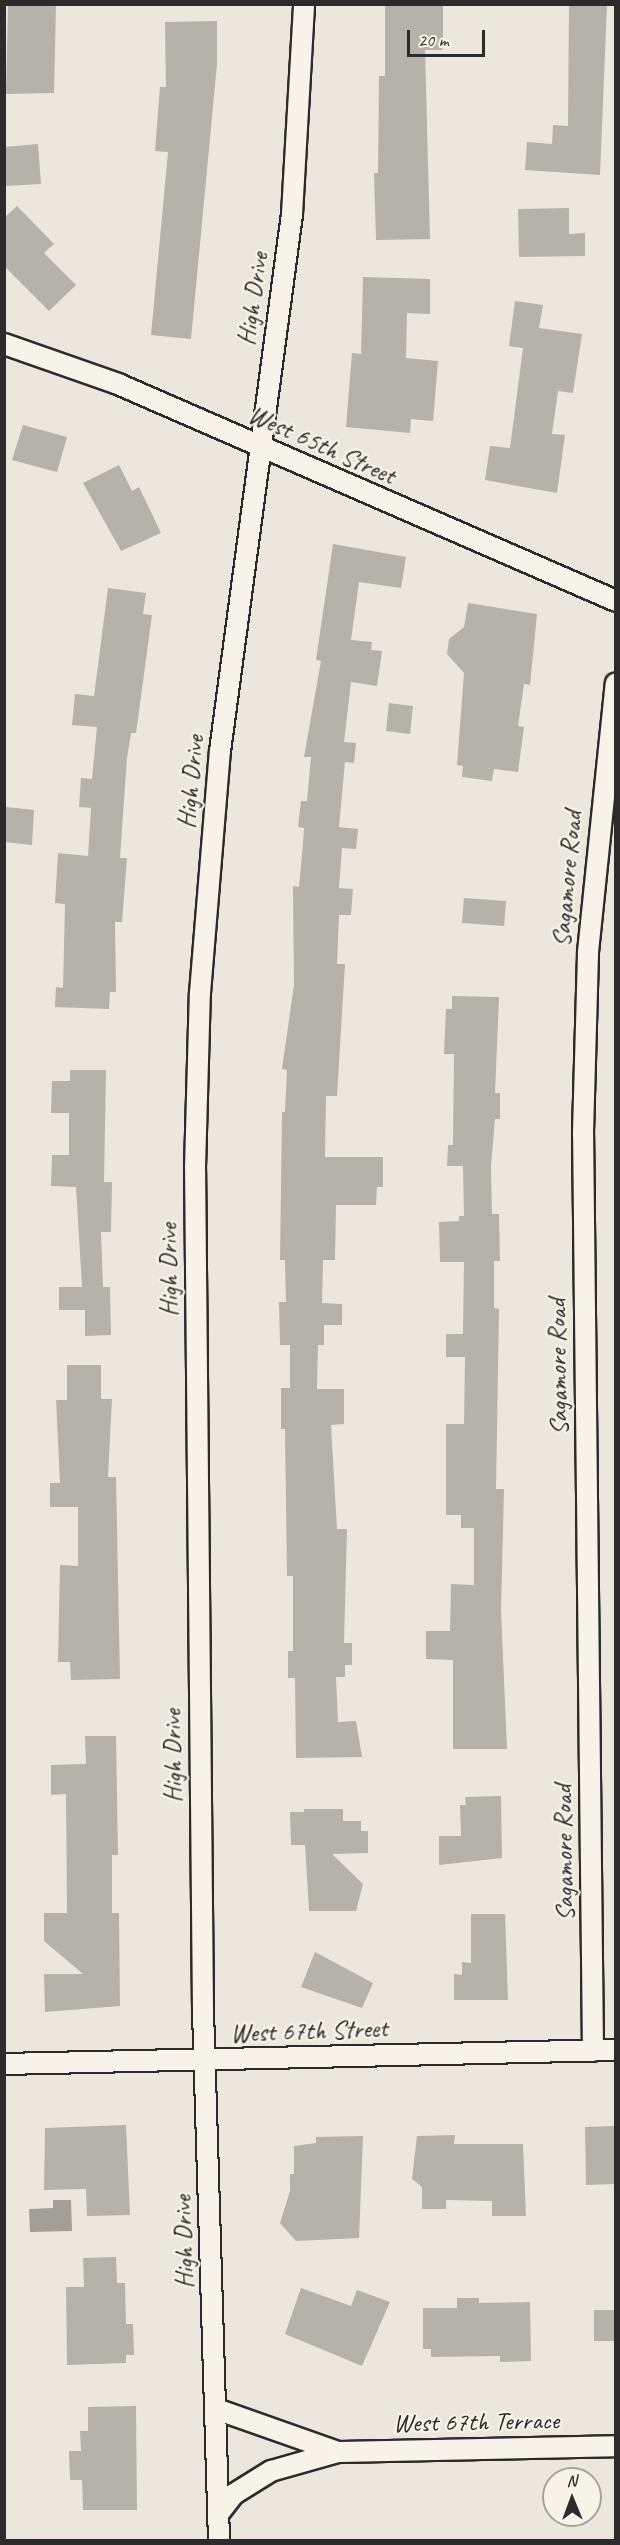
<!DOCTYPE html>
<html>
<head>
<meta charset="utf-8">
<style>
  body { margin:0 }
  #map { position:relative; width:620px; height:2545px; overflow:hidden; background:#ebe7dd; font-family:Caveat,sans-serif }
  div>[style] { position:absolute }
  .water>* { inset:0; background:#a29f98 }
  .building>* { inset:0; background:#b5b2ab }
  .roads { filter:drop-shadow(2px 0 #2b2b2b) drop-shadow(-2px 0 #2b2b2b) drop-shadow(0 2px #2b2b2b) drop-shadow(0 -2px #2b2b2b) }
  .street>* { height:20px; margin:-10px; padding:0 10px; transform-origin:10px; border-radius:10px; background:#f7f3e8 }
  span { translate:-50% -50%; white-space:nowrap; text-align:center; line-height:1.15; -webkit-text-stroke:4.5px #f7f3e8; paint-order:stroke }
  .street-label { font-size:26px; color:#2b2b2b }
  .frame { position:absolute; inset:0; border:6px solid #2b2b2b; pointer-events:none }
  .north { position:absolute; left:542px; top:2467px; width:60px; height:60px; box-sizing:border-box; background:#f7f3e8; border:2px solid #a5a39c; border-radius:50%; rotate:359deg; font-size:16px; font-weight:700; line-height:24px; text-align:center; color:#2b2b2b }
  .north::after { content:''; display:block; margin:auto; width:21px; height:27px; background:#2b2b2b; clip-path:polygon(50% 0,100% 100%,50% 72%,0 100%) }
  .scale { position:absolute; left:407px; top:30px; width:78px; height:27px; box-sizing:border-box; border:3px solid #2b2b2b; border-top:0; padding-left:8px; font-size:18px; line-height:21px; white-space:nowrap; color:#2b2b2b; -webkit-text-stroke:4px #f7f3e8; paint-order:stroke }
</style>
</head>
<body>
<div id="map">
  <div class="water">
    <i style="clip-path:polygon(53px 2200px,71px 2200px,72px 2231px,30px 2232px,29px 2209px,53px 2208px)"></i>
  </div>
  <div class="building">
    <i style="clip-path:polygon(8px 4px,56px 4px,54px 93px,6px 94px)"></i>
    <i style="clip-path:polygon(385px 4px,443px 4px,443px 50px,425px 50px,430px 239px,376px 240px,374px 173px,378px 173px,379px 76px,385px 76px)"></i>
    <i style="clip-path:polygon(569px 4px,607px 4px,600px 175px,525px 170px,527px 142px,552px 144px,553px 125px,568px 126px)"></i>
    <i style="clip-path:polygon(217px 21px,217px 64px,191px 339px,151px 335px,168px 152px,155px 151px,160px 87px,166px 87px,165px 22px)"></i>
    <i style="clip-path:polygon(38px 144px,41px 184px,4px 186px,4px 147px)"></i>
    <i style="clip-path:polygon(17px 206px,54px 244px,44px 253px,76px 285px,49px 311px,4px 266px,4px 218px)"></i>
    <i style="clip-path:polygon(569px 208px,569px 234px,585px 233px,585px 256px,519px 257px,518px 209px)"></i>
    <i style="clip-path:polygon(363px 277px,430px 279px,430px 314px,407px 313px,406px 358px,438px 361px,433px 421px,411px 419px,410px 433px,346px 427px,352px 353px,361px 354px)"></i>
    <i style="clip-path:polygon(515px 301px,543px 305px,539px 328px,582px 334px,573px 393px,558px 391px,552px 434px,565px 435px,557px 493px,485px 480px,490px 446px,510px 448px,523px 348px,509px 346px)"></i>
    <i style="clip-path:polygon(23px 425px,67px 437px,57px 472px,12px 460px)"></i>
    <i style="clip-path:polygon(119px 465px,132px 491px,139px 487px,161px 533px,121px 551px,83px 483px)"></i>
    <i style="clip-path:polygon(333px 544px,406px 557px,401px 588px,359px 582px,351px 640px,372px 642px,371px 650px,382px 651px,377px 686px,351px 682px,344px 742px,356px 743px,354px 763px,345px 762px,339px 827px,358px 829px,356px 849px,342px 848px,339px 888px,353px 889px,351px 915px,339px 915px,337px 964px,345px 964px,337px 1096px,326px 1096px,325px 1157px,383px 1157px,383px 1187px,377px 1187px,376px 1205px,336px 1205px,335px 1260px,323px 1260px,322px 1303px,342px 1304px,342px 1325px,324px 1325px,324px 1345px,318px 1345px,317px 1389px,344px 1389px,344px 1424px,331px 1425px,337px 1529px,347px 1529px,344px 1643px,352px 1643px,352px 1665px,345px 1665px,345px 1677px,336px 1677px,338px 1722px,356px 1721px,362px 1757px,296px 1758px,295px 1678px,288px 1678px,288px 1651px,293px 1651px,293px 1576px,287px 1576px,285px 1429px,281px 1429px,281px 1388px,290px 1388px,290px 1345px,280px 1345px,279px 1302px,286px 1302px,285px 1260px,280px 1260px,282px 1112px,285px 1112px,287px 1070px,282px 1069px,294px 985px,293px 886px,299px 887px,303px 844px,304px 828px,298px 827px,301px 801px,307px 801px,311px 757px,304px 757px,321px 661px,316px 660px)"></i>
    <i style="clip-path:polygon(108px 588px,146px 593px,143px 614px,152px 615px,136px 733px,131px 733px,127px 758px,120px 858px,127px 858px,122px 922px,115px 922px,116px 992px,110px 992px,109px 1009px,55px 1007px,56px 987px,63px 988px,65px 904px,55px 903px,58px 853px,88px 856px,91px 808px,79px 807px,81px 778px,92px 779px,97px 727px,72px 725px,75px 694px,94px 696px)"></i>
    <i style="clip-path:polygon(468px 603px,537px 614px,530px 685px,524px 684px,518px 726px,524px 727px,518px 772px,494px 769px,492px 781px,462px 777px,463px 766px,457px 765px,464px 673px,447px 654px,449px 639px,464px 627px)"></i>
    <i style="clip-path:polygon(389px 703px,413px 706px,410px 734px,386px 731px)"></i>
    <i style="clip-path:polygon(6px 807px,34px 810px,32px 845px,4px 842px)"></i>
    <i style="clip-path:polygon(464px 898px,506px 901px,504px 926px,462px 923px)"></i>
    <i style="clip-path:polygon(452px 996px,499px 997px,495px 1093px,500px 1093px,500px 1119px,495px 1119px,491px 1166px,492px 1214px,499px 1214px,500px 1261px,494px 1261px,494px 1308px,499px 1309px,496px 1489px,504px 1489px,501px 1611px,507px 1749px,453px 1749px,453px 1660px,426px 1659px,426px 1631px,450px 1631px,451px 1584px,474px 1585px,474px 1528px,461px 1528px,461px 1515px,446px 1515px,446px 1424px,464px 1424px,465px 1357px,446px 1357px,446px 1334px,463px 1334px,464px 1262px,440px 1262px,439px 1222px,459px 1221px,459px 1216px,464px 1216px,463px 1166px,447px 1166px,448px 1145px,453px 1145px,454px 1054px,444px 1054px,446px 1009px,452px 1009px)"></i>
    <i style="clip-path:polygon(70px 1070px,106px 1070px,104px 1182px,112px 1182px,111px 1232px,101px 1232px,103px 1287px,110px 1287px,111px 1335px,85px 1336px,85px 1310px,59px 1310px,59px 1287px,82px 1287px,76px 1187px,51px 1186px,52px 1155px,69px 1155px,69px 1113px,51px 1113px,52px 1081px,70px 1081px)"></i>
    <i style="clip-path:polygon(67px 1365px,101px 1365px,101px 1399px,112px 1399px,108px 1477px,116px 1477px,120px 1679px,71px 1680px,70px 1662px,58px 1662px,60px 1565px,78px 1566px,78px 1507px,50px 1507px,50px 1483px,60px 1483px,56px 1400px,67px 1400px)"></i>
    <i style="clip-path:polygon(85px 1736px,116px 1736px,118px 1855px,112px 1855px,112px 1913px,119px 1913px,120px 2006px,45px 2012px,44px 1974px,83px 1974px,44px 1941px,44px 1913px,67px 1913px,66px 1794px,51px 1795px,51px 1765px,86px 1764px)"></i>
    <i style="clip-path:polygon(501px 1796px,502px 1858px,439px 1865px,439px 1836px,461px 1836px,460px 1805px,466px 1805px,465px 1797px)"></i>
    <i style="clip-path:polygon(304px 1809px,343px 1809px,343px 1821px,361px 1821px,361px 1831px,368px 1831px,368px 1853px,332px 1854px,363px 1884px,356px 1911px,309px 1911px,305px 1845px,291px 1845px,290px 1812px,304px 1812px)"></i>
    <i style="clip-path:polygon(471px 1914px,505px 1914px,508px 2000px,454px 2000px,454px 1974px,462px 1975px,462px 1962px,471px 1963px)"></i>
    <i style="clip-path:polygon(315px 1952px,373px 1983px,362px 2008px,301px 1987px)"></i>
    <i style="clip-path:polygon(126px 2125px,130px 2215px,87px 2216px,86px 2189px,44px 2190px,45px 2128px)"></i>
    <i style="clip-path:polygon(615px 2126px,615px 2184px,586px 2185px,585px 2127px)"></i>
    <i style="clip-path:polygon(455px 2135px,454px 2144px,523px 2144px,526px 2216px,492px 2216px,492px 2201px,446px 2200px,446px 2209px,422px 2209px,422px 2187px,412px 2179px,417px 2136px)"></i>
    <i style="clip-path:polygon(363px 2136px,359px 2238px,296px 2241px,280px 2223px,290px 2191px,290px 2174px,294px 2174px,294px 2146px,316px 2143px,316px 2137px)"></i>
    <i style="clip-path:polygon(116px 2257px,117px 2283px,125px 2283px,126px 2324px,133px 2324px,134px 2355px,126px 2355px,126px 2363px,67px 2365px,66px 2287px,84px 2287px,83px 2258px)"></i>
    <i style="clip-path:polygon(301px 2288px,351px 2306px,357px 2290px,390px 2302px,362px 2366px,285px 2334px)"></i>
    <i style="clip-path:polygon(457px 2298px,479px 2298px,479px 2303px,530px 2302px,531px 2361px,500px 2362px,500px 2356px,431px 2357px,431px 2349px,423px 2349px,423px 2308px,457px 2308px)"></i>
    <i style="clip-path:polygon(594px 2310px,615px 2310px,615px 2341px,594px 2341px)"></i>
    <i style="clip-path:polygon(136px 2406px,137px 2510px,83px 2510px,82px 2480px,70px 2480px,69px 2451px,81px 2451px,80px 2431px,88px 2431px,88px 2407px)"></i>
  </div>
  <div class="roads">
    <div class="street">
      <i style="left:4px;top:344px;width:121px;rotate:19.3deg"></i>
      <i style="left:118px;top:384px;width:543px;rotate:23.54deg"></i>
      <i style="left:593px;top:2051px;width:918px;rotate:-90.62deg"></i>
      <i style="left:583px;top:1133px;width:181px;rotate:-88.4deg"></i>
      <i style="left:588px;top:952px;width:270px;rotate:-84.1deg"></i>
      <i style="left:4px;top:2064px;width:612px;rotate:-1.31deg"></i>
      <i style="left:216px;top:2409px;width:129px;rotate:19.4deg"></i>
      <i style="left:219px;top:2513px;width:24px;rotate:-52deg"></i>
      <i style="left:234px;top:2494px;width:44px;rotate:-31.9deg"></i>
      <i style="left:271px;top:2471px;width:70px;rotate:-15.8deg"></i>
      <i style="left:338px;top:2452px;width:278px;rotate:-1.2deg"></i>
      <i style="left:219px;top:2540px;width:530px;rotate:-91.73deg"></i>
      <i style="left:203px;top:2010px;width:842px;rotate:-90.54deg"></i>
      <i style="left:195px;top:1168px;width:175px;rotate:-88.4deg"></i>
      <i style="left:200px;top:993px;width:243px;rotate:-85.3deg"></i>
      <i style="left:220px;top:751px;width:542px;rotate:-82.36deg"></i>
      <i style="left:292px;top:214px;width:210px;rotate:-86.7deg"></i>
    </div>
  </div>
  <div class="street-label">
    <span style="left:253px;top:299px;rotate:-82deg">High Drive</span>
    <span style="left:322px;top:445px;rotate:24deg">West 65th Street</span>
    <span style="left:191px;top:782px;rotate:-85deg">High Drive</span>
    <span style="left:567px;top:879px;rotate:-85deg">Sagamore Road</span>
    <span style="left:169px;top:1270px;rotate:-91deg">High Drive</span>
    <span style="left:558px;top:1367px;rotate:-91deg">Sagamore Road</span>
    <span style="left:173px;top:1756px;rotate:-91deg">High Drive</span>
    <span style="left:564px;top:1853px;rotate:-91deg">Sagamore Road</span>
    <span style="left:309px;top:2031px;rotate:-2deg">West 67th Street</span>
    <span style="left:184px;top:2242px;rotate:-92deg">High Drive</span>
    <span style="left:476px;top:2422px;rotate:-1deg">West 67th Terrace</span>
  </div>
  <div class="frame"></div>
  <div class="north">N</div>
  <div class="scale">20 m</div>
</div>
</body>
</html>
